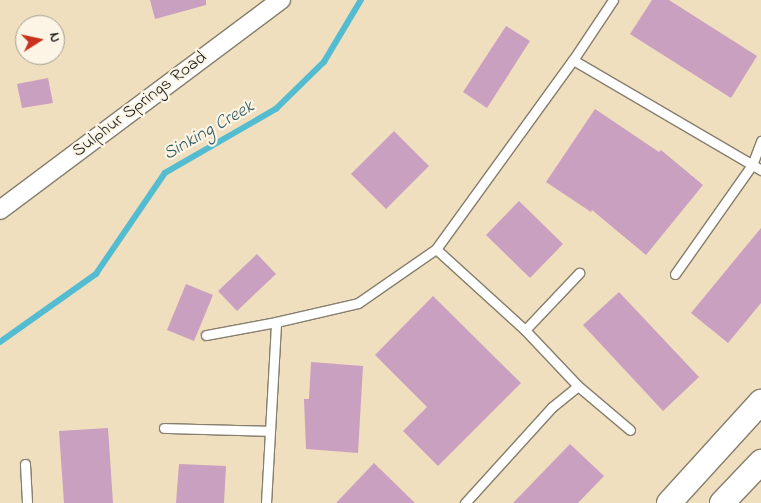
<!DOCTYPE html>
<html>
<head>
<meta charset="utf-8">
<style>
  body { margin:0 }
  #map { position:relative; width:761px; height:503px; overflow:hidden; background:#efdfbe; font-family:"Indie Flower",sans-serif }
  div>[style] { position:absolute }
  .stream>* { height:5.5px; margin:-2.75px; padding:0 2.75px; transform-origin:2.75px; border-radius:2.75px; background:#53bcd0 }
  .building>* { inset:0; background:#caa0c0 }
  .roads { filter:drop-shadow(1px 0 #867e6d) drop-shadow(-1px 0 #867e6d) drop-shadow(0 1px #867e6d) drop-shadow(0 -1px #867e6d) }
  .service>* { height:9px; margin:-4.5px; padding:0 4.5px; transform-origin:4.5px; border-radius:4.5px; background:#fff }
  .minor>* { height:18px; margin:-9px; padding:0 9px; transform-origin:9px; border-radius:9px; background:#fff }
  .secondary>* { height:24px; margin:-12px; padding:0 12px; transform-origin:12px; border-radius:12px; background:#fff }
  span { translate:-50% -50%; white-space:nowrap; text-align:center; line-height:1.15; -webkit-text-stroke:4.5px #fcf5e5; paint-order:stroke }
  .street-label { font-size:18px; color:#1c1c1c }
  .water-label { font-size:19px; color:#325c64; font-style:italic }
  .north { position:absolute; left:15px; top:15px; width:50px; height:50px; box-sizing:border-box; background:#fcf5e5; border:1px solid #a29e95; border-radius:50%; rotate:80deg; font-size:14px; font-weight:700; line-height:20px; text-align:center; color:#1c1c1c }
  .north::after { content:''; display:block; margin:auto; width:18px; height:22px; background:#c8321e; clip-path:polygon(50% 0,100% 100%,50% 72%,0 100%) }
</style>
</head>
<body>
<div id="map">
  <div class="stream">
    <i style="left:0;top:342px;width:118px;rotate:-35.3deg"></i>
    <i style="left:96px;top:274px;width:122px;rotate:-55.7deg"></i>
    <i style="left:165px;top:173px;width:128px;rotate:-30deg"></i>
    <i style="left:276px;top:109px;width:67px;rotate:-44.4deg"></i>
    <i style="left:324px;top:62px;width:72px;rotate:-59.2deg"></i>
  </div>
  <div class="building">
    <i style="clip-path:polygon(150px 0,206px 0,206px 5px,155px 19px)"></i>
    <i style="clip-path:polygon(652px 0,669px 0,757px 56px,731px 98px,630px 34px)"></i>
    <i style="clip-path:polygon(506px 26px,530px 41px,487px 108px,463px 92px)"></i>
    <i style="clip-path:polygon(48px 78px,53px 103px,22px 108px,17px 84px)"></i>
    <i style="clip-path:polygon(595px 109px,659px 152px,661px 150px,703px 185px,646px 255px,592px 210px,591px 212px,546px 182px)"></i>
    <i style="clip-path:polygon(394px 131px,429px 166px,386px 209px,351px 174px)"></i>
    <i style="clip-path:polygon(519px 201px,563px 244px,530px 278px,486px 235px)"></i>
    <i style="clip-path:polygon(761px 228px,761px 303px,728px 343px,691px 313px)"></i>
    <i style="clip-path:polygon(257px 254px,276px 274px,237px 311px,218px 291px)"></i>
    <i style="clip-path:polygon(186px 284px,213px 295px,194px 341px,167px 330px)"></i>
    <i style="clip-path:polygon(619px 292px,699px 377px,663px 411px,583px 325px)"></i>
    <i style="clip-path:polygon(433px 296px,521px 383px,438px 466px,403px 431px,427px 407px,375px 355px)"></i>
    <i style="clip-path:polygon(311px 362px,363px 366px,358px 453px,306px 449px,304px 399px,309px 399px)"></i>
    <i style="clip-path:polygon(108px 428px,113px 503px,64px 503px,59px 431px)"></i>
    <i style="clip-path:polygon(570px 444px,604px 476px,578px 503px,513px 503px)"></i>
    <i style="clip-path:polygon(374px 463px,415px 503px,336px 503px)"></i>
    <i style="clip-path:polygon(179px 464px,226px 466px,224px 503px,176px 503px)"></i>
  </div>
  <div class="roads">
    <div class="service">
      <i style="left:573px;top:60px;width:72px;rotate:-56.3deg"></i>
      <i style="left:436px;top:249px;width:233px;rotate:-54.1deg"></i>
      <i style="left:573px;top:60px;width:218px;rotate:30.3deg"></i>
      <i style="left:675px;top:274px;width:133px;rotate:-54.8deg"></i>
      <i style="left:752px;top:165px;width:26px;rotate:-69deg"></i>
      <i style="left:525px;top:330px;width:79px;rotate:-46.5deg"></i>
      <i style="left:206px;top:335px;width:71px;rotate:-10.5deg"></i>
      <i style="left:578px;top:386px;width:68px;rotate:40.2deg"></i>
      <i style="left:164px;top:428px;width:106px;rotate:1.6deg"></i>
      <i style="left:25px;top:464px;width:39px;rotate:87deg"></i>
      <i style="left:266px;top:503px;width:181px;rotate:-86.8deg"></i>
      <i style="left:276px;top:322px;width:84px;rotate:-13deg"></i>
      <i style="left:358px;top:303px;width:95px;rotate:-34.7deg"></i>
      <i style="left:436px;top:249px;width:120px;rotate:42.3deg"></i>
      <i style="left:525px;top:330px;width:77px;rotate:46.6deg"></i>
      <i style="left:578px;top:386px;width:33px;rotate:141deg"></i>
      <i style="left:552px;top:407px;width:130px;rotate:132.2deg"></i>
    </div>
    <div class="minor">
      <i style="left:0;top:210px;width:351px;rotate:-36.8deg"></i>
    </div>
    <div class="secondary">
      <i style="left:669px;top:503px;width:137px;rotate:-47.7deg"></i>
      <i style="left:722px;top:503px;width:57px;rotate:-46.4deg"></i>
    </div>
  </div>
  <div class="street-label">
    <span style="left:140px;top:105px;rotate:-37deg">Sulphur Springs Road</span>
  </div>
  <div class="water-label">
    <span style="left:209px;top:131px;rotate:-30deg">Sinking Creek</span>
  </div>
  <div class="north">N</div>
</div>
</body>
</html>
